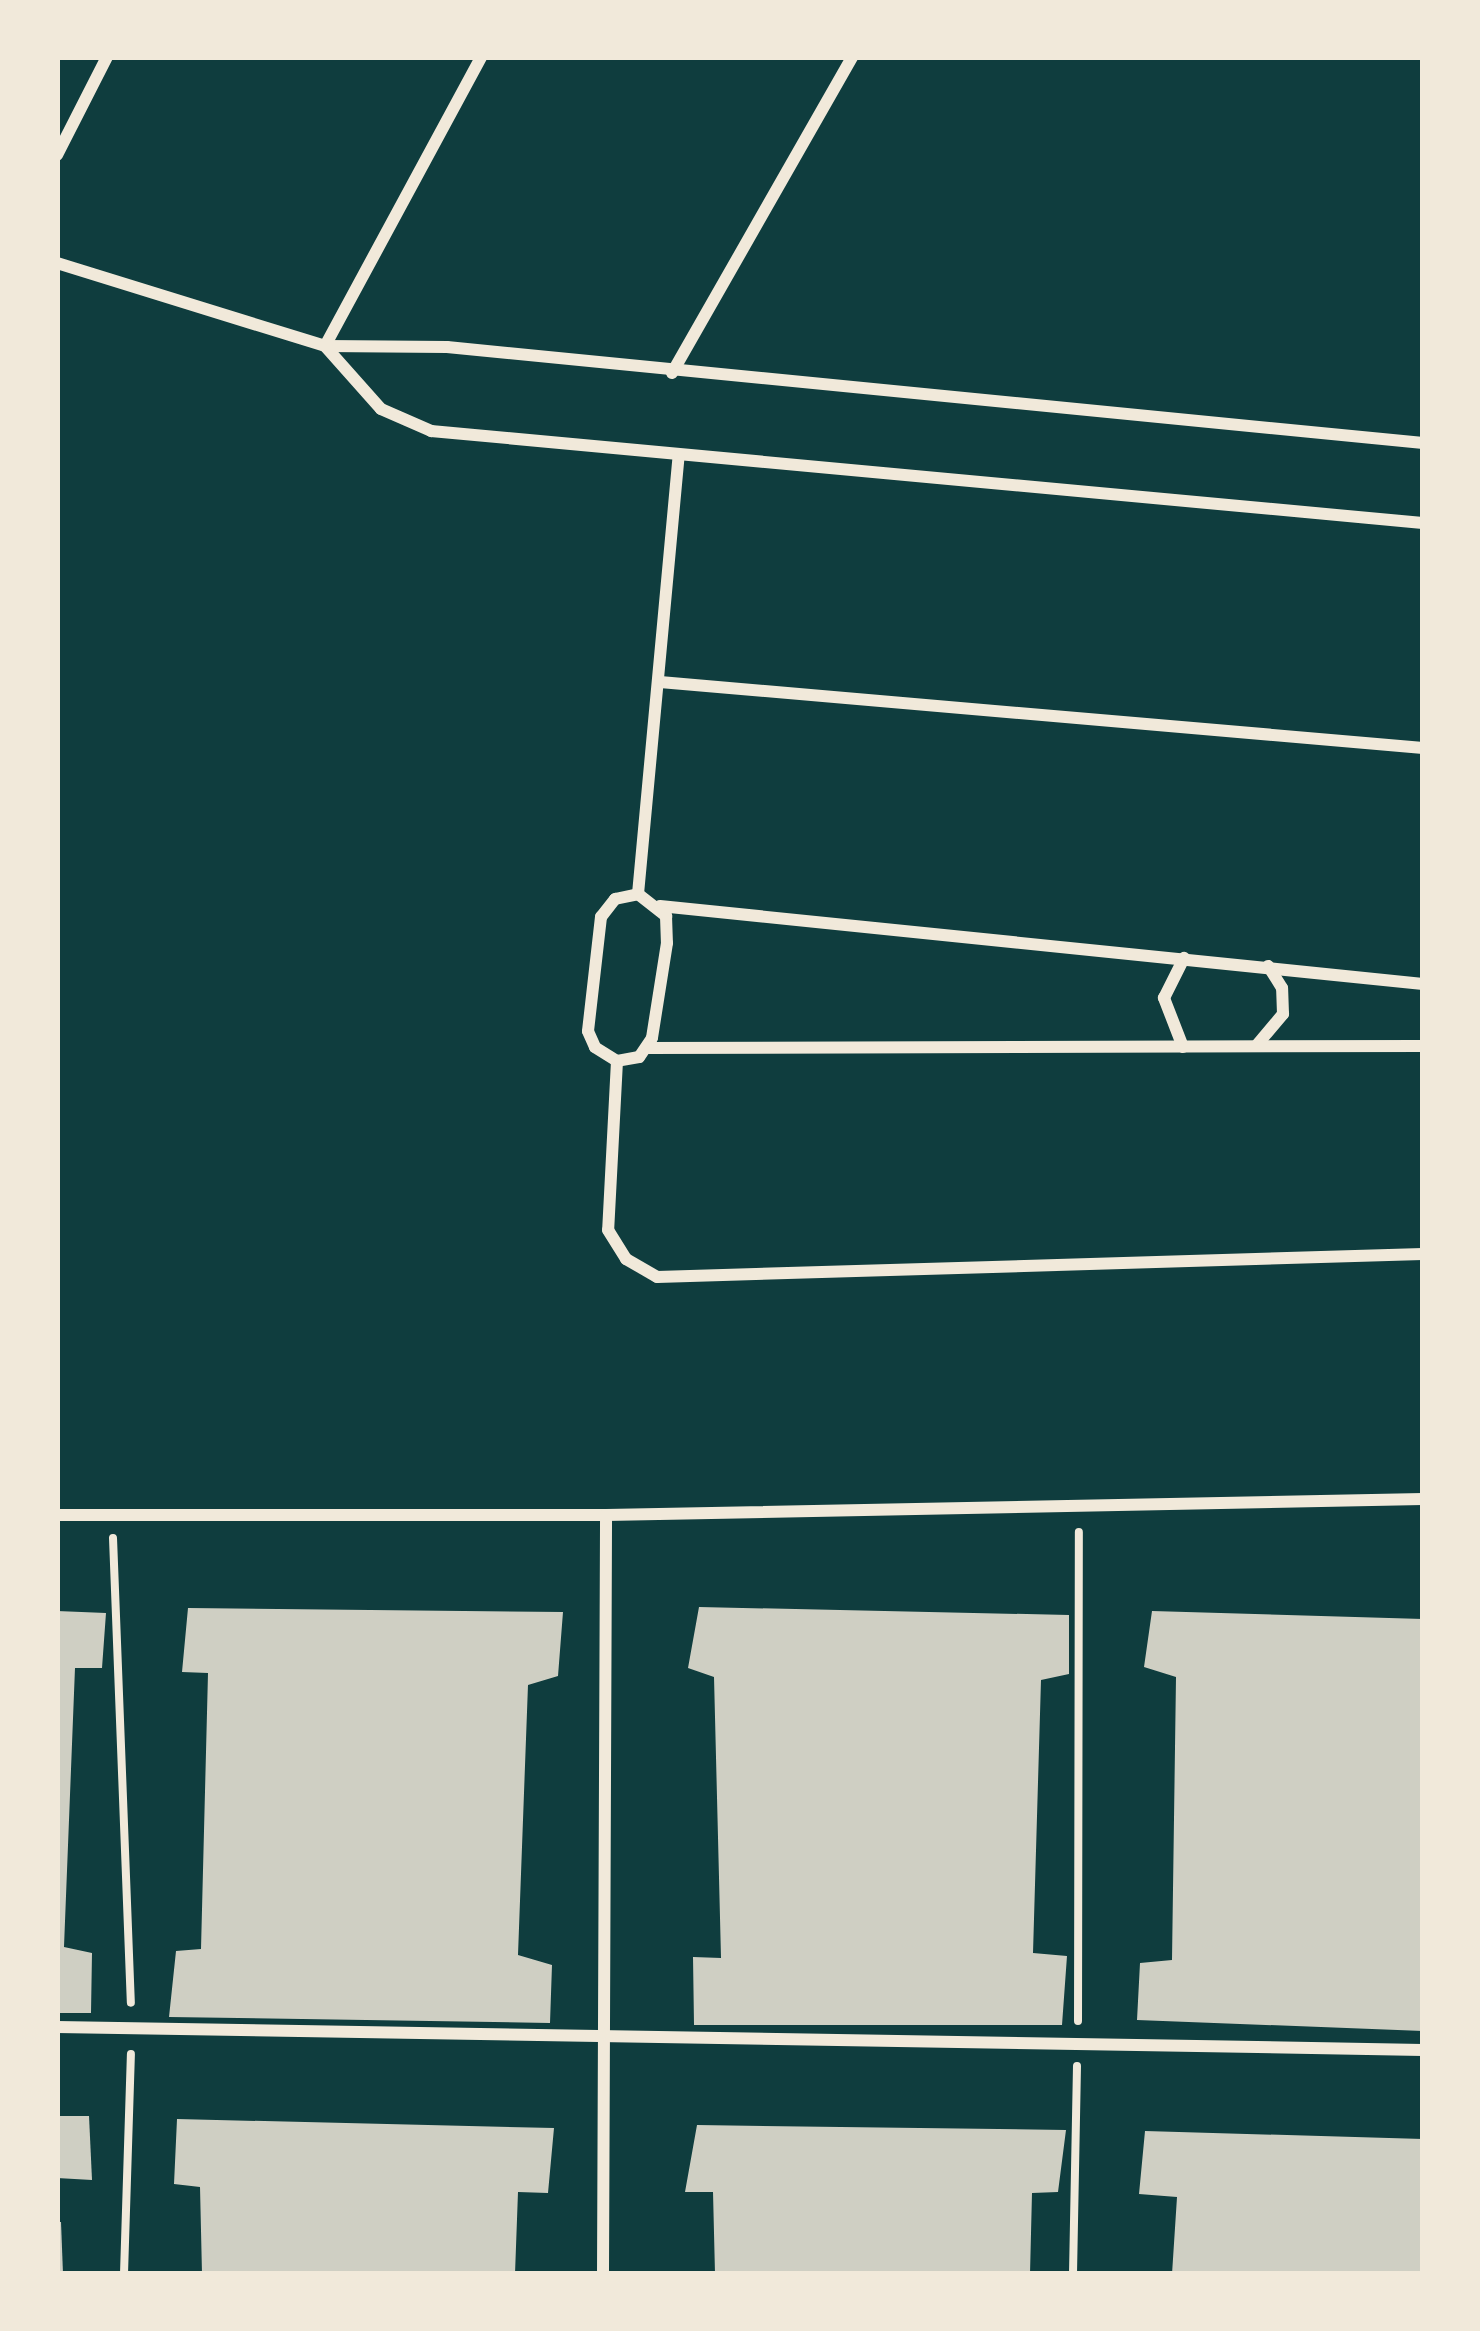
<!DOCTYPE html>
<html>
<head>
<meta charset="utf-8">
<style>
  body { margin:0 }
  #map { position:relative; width:1480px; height:2331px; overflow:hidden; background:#0f3d3e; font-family:Karla,sans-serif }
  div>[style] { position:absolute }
  .building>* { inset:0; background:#cfcfc3 }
  .path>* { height:8px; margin:-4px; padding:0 4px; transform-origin:4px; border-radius:4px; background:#f1e9da }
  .minor>* { height:12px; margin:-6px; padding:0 6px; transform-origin:6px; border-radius:6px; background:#f1e9da }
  span { translate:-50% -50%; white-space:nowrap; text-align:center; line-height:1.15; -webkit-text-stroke:9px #f1e9da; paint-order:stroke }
  .frame { position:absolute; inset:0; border:60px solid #f1e9da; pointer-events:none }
</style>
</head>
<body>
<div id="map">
  <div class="building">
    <i style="clip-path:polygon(699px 1607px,1069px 1615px,1069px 1674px,1041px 1680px,1033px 1953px,1067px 1956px,1062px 2025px,694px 2025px,693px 1957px,721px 1958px,714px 1677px,688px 1668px)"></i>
    <i style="clip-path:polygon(188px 1608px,563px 1612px,558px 1676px,528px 1685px,518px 1955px,552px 1965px,550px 2023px,169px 2017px,176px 1951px,201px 1949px,208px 1673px,182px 1672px)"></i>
    <i style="clip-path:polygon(57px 1611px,106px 1613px,102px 1668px,75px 1668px,64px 1947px,92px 1953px,91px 2013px,57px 2013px)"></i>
    <i style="clip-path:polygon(1152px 1611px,1423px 1619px,1423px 2031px,1137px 2020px,1140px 1963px,1172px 1960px,1176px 1677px,1144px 1667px)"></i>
    <i style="clip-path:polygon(57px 2116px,89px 2116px,92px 2180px,57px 2178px)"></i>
    <i style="clip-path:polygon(177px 2119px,554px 2128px,548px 2193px,518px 2192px,515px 2274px,202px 2274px,200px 2187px,174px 2184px)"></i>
    <i style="clip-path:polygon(697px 2125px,1066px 2130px,1058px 2192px,1032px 2193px,1030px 2274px,715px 2274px,713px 2192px,685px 2192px)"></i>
    <i style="clip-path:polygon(1145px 2131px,1423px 2139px,1423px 2274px,1172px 2274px,1177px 2197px,1139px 2194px)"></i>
    <i style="clip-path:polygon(57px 2222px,61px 2222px,63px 2274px,57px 2274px)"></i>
  </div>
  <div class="path">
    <i style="left:113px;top:1538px;width:465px;rotate:87.8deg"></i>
    <i style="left:1078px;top:2021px;width:489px;rotate:-89.9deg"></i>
    <i style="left:124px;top:2274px;width:220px;rotate:-88.2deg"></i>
    <i style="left:1073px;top:2274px;width:208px;rotate:-88.9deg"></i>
  </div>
  <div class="minor">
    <i style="left:57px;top:155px;width:110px;rotate:-63deg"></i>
    <i style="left:57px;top:263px;width:281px;rotate:17.2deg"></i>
    <i style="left:325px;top:346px;width:122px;rotate:0.5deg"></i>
    <i style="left:447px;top:347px;width:981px;rotate:5.62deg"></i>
    <i style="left:325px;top:346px;width:84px;rotate:48.4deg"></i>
    <i style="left:381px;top:409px;width:55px;rotate:23.7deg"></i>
    <i style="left:431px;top:431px;width:996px;rotate:5.3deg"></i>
    <i style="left:325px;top:346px;width:328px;rotate:-61.6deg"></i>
    <i style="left:672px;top:373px;width:364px;rotate:-60.3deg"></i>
    <i style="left:660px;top:682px;width:766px;rotate:4.94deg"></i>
    <i style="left:638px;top:894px;width:441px;rotate:-84.7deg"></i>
    <i style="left:638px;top:894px;width:36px;rotate:38deg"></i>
    <i style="left:666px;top:916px;width:27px;rotate:88deg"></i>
    <i style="left:667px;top:943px;width:96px;rotate:99deg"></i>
    <i style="left:652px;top:1038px;width:23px;rotate:124deg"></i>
    <i style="left:639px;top:1057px;width:22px;rotate:170deg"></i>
    <i style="left:617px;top:1061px;width:26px;rotate:-148deg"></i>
    <i style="left:595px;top:1047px;width:17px;rotate:-114deg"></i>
    <i style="left:588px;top:1031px;width:115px;rotate:-83.5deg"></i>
    <i style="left:601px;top:917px;width:23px;rotate:-52deg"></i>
    <i style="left:615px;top:899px;width:24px;rotate:-12deg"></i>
    <i style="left:660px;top:906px;width:767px;rotate:5.84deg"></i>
    <i style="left:1256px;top:1046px;width:42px;rotate:-49.8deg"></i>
    <i style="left:1283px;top:1014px;width:26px;rotate:-92deg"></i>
    <i style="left:1282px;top:988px;width:26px;rotate:-122deg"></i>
    <i style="left:1183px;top:1047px;width:53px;rotate:-111.2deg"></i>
    <i style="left:1164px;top:998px;width:45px;rotate:-63.4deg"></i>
    <i style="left:647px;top:1048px;width:776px;rotate:-0.15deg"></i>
    <i style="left:617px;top:1061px;width:169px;rotate:93deg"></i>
    <i style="left:608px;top:1230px;width:34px;rotate:58deg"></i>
    <i style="left:626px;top:1259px;width:36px;rotate:30deg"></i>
    <i style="left:657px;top:1277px;width:766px;rotate:-1.72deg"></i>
    <i style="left:57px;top:1515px;width:549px"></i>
    <i style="left:606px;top:1515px;width:817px;rotate:-1.12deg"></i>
    <i style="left:57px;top:2027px;width:1366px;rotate:0.96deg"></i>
    <i style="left:603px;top:2274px;width:759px;rotate:-89.77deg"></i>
  </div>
  <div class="frame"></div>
</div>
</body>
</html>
